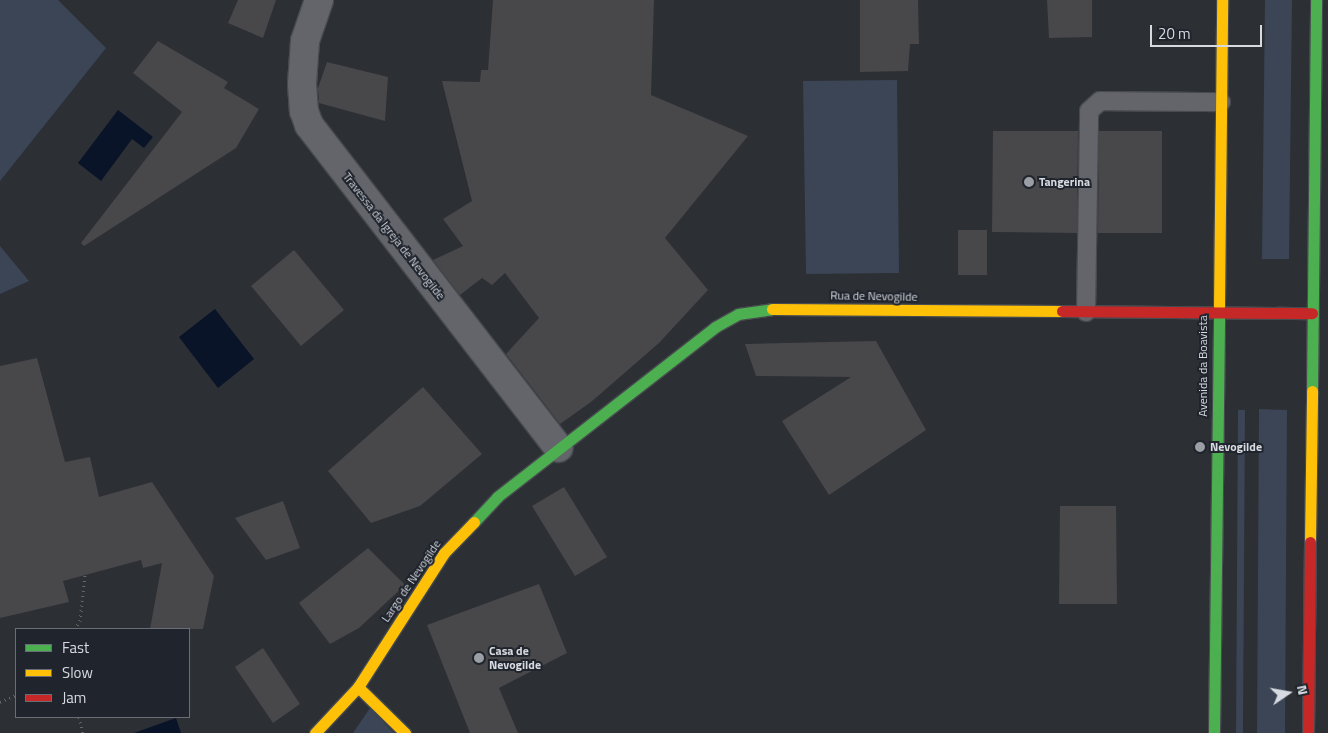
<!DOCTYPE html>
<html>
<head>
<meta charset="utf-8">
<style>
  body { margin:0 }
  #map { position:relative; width:1328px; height:733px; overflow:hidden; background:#2c2f34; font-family:"Titillium Web",sans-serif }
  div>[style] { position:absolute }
  .green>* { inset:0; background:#3b4556 }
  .water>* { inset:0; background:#091429 }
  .building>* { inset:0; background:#48474a }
  .path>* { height:3px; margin-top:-1.5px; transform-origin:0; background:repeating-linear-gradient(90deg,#64666a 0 1px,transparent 0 5px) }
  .roads { filter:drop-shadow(1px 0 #474a4f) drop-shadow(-1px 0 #474a4f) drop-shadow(0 1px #474a4f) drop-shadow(0 -1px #474a4f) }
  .lane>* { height:18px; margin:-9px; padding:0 9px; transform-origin:9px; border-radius:9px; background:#63656a }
  .street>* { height:28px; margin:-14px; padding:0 14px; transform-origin:14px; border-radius:14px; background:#63656a }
  .fast>* { height:11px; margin:-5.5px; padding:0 5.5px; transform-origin:5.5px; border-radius:5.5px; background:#4caf50 }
  .slow>* { height:11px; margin:-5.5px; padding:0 5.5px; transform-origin:5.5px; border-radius:5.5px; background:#ffc107 }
  .jam>* { height:11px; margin:-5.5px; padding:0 5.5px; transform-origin:5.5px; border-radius:5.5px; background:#c62828 }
  .dots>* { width:14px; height:14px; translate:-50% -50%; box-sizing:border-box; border:2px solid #1f242d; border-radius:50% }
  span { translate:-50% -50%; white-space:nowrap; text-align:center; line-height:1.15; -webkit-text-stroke:4px #1f242d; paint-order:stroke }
  .poi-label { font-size:12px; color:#d7dae0; font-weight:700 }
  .left { translate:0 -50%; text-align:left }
  .street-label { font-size:12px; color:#d7dae0 }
  .legend { position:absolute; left:15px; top:628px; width:175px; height:90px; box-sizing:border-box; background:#1f242d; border:1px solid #696d75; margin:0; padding:6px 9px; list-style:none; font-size:15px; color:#d7dae0 }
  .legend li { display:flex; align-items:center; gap:10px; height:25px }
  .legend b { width:25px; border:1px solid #696d75 }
  .north { position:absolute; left:1263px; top:668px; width:50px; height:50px; -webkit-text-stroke:4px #1f242d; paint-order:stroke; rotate:78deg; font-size:14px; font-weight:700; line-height:20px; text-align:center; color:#d7dae0 }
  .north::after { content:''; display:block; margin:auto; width:18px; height:22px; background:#d7dae0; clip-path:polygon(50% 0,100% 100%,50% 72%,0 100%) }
  .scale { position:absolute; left:1150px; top:25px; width:112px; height:22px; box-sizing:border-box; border:2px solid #d7dae0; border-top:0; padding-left:6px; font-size:15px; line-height:18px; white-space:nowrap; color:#d7dae0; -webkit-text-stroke:4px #1f242d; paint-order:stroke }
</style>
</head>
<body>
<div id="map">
  <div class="green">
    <i style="clip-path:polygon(0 0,58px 0,106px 48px,0 181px)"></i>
    <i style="clip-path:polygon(1265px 0,1292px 0,1289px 259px,1262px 259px)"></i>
    <i style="clip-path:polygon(897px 80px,899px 273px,806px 274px,803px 81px)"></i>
    <i style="clip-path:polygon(0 246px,29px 281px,0 294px)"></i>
    <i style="clip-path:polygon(1259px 409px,1287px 410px,1285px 733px,1257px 733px)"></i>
    <i style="clip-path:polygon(1238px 410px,1245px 410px,1243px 733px,1236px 733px)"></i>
    <i style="clip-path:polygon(370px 708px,394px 733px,353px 733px)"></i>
  </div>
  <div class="water">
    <i style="clip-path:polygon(118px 110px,153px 137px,144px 148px,132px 139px,101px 181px,78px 163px)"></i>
    <i style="clip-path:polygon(215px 309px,254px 359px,218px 388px,179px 337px)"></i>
    <i style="clip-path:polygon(176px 718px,181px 733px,134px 733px)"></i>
  </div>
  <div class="building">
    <i style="clip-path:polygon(238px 0,276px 0,263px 38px,228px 23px)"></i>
    <i style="clip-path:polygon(493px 0,654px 0,651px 95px,748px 136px,665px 238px,708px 290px,659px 343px,591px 402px,560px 424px,506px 354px,539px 318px,505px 273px,492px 285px,482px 278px,460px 295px,433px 260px,463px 246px,443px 219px,472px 201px,442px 81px,480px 82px,481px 70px,488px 70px)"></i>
    <i style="clip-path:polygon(860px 0,918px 0,919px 44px,910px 44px,908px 71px,860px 72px)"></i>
    <i style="clip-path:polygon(1047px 0,1092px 0,1092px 37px,1049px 38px)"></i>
    <i style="clip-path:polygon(158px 41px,228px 82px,224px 88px,259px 109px,236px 148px,84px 246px,81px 243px,182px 112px,133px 73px)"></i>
    <i style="clip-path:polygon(327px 62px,388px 77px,385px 121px,319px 103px,318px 88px)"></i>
    <i style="clip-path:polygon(993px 131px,1078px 131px,1077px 233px,992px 232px)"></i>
    <i style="clip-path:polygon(1099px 131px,1162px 131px,1162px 233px,1098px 233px)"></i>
    <i style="clip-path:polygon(958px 230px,987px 230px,987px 275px,958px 275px)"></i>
    <i style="clip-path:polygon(294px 250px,344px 310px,301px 346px,251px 286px)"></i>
    <i style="clip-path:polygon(876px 341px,926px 430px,829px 495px,782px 421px,851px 377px,756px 376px,745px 344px)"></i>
    <i style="clip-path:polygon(37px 358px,65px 462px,90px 457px,99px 497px,152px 482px,214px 576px,203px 629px,150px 629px,162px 563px,143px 568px,141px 560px,63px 581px,69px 602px,0 618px,0 366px)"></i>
    <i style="clip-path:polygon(423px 387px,482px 454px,420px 506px,371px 523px,328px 471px)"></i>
    <i style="clip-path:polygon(564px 487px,607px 557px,575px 576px,532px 506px)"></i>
    <i style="clip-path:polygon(283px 501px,300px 548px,266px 560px,235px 518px)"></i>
    <i style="clip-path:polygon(1060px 506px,1116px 506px,1117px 604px,1059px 604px)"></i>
    <i style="clip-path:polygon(368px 548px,405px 585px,359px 628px,330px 644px,299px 603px)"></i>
    <i style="clip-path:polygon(539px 584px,567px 653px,499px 688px,518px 733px,470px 733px,427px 625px)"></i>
    <i style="clip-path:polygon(263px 648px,300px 704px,273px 723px,235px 667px)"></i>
  </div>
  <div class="path">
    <i style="left:74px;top:629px;width:10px;rotate:-53deg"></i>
    <i style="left:80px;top:621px;width:46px;rotate:-83.8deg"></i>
    <i style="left:0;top:702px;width:17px;rotate:-24deg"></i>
    <i style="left:79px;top:717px;width:16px;rotate:76deg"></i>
  </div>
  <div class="roads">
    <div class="lane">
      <i style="left:1086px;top:312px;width:201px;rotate:-89.1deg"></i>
      <i style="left:1089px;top:111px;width:15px;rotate:-42deg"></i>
      <i style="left:1100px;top:101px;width:121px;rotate:0.5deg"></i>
    </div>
    <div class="street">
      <i style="left:319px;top:0;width:43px;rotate:108.9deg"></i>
      <i style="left:305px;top:41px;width:43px;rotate:94deg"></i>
      <i style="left:302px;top:84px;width:27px;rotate:86deg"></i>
      <i style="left:304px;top:111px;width:15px;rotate:70deg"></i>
      <i style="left:309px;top:125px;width:408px;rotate:52.3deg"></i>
    </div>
    <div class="fast">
      <i style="left:1312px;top:391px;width:391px;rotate:-89.4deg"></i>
      <i style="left:474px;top:522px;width:34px;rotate:-47deg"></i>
      <i style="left:497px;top:497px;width:276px;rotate:-37.9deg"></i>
      <i style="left:715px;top:327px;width:26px;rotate:-29deg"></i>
      <i style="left:738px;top:314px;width:34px;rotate:-8deg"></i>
      <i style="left:1214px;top:733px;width:427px;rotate:-89.3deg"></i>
    </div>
    <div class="slow">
      <i style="left:1219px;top:306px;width:306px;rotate:-89.4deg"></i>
      <i style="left:772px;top:309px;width:290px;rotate:0.4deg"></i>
      <i style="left:1310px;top:542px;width:151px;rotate:-89.2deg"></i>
      <i style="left:358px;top:687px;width:159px;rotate:-57.3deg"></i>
      <i style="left:444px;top:553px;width:43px;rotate:-45.9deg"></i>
      <i style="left:315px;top:733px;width:63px;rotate:-46.9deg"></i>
      <i style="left:358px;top:687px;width:66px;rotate:44.4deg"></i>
    </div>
    <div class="jam">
      <i style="left:1062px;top:311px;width:250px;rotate:0.5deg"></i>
      <i style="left:1308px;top:733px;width:191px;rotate:-89.4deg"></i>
    </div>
  </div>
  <div class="dots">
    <i style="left:1029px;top:182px;background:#9b9ea4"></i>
    <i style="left:1200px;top:447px;background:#9b9ea4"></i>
    <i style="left:479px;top:658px;background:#9b9ea4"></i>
  </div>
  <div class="poi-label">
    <span class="left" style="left:1039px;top:182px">Tangerina</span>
    <span class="left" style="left:1210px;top:447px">Nevogilde</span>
    <span class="left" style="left:489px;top:658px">Casa de<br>Nevogilde</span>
  </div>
  <div class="street-label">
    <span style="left:394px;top:236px;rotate:52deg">Travessa da Igreja de Nevogilde</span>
    <span style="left:874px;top:296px;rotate:1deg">Rua de Nevogilde</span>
    <span style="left:1203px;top:366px;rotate:-90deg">Avenida da Boavista</span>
    <span style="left:411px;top:581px;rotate:-56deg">Largo de Nevogilde</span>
  </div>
  <ul class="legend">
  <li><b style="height:6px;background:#4caf50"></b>Fast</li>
  <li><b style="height:6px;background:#ffc107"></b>Slow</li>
  <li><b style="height:6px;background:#c62828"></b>Jam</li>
  </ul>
  <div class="north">N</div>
  <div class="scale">20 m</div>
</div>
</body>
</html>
